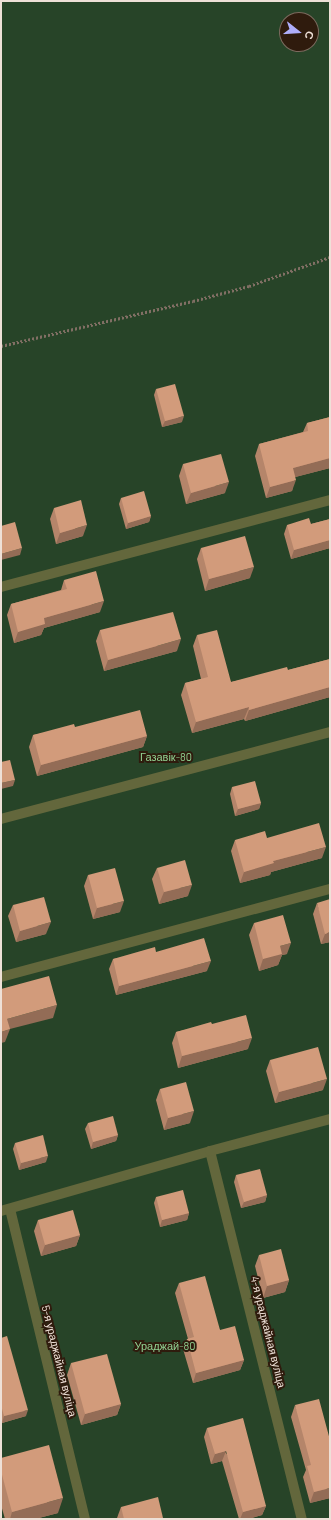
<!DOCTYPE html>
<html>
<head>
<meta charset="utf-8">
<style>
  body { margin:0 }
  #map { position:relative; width:331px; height:1520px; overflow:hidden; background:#2f1b0d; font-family:Barlow,sans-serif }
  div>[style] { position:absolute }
  .green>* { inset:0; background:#274428 }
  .path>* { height:2.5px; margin-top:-1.25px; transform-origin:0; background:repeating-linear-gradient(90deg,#816f64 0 2px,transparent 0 4px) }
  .minor>* { height:10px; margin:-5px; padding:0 5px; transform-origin:5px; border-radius:5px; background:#63673c }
  .wall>* { inset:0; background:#b5856a }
  .shaded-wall>* { inset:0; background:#936c56 }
  .building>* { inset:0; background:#d29b7b }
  span { translate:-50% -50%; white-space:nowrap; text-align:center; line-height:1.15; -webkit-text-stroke:4px #2f1b0d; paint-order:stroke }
  .park-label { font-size:11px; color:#91d293 }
  .street-label { font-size:11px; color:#eee0d7 }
  .frame { position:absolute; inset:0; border:2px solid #eee0d7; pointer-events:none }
  .north { position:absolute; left:279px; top:12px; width:40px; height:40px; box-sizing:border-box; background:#2f1b0d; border:1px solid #7b6a5e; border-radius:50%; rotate:107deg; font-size:11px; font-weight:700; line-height:16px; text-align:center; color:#eee0d7 }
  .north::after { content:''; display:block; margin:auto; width:14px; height:18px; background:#afaefa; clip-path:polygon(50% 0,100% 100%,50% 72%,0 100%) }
</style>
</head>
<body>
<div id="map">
  <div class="green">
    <i style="clip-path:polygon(evenodd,1px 1px,330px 1px,330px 1519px,1px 1519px,1px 1px,287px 20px,311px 20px,311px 44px,287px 44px,287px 20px)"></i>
  </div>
  <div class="path">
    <i style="left:1px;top:346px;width:197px;rotate:-13.2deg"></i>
    <i style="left:193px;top:301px;width:58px;rotate:-15deg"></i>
    <i style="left:249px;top:286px;width:86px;rotate:-19.7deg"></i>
  </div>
  <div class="minor">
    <i style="left:1px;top:587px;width:340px;rotate:-14.8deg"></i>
    <i style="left:1px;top:819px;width:340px;rotate:-14.8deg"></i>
    <i style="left:1px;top:977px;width:341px;rotate:-15deg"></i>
    <i style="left:210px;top:1151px;width:379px;rotate:76deg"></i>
    <i style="left:10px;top:1209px;width:319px;rotate:76.4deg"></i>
    <i style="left:1px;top:1211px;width:217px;rotate:-16deg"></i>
    <i style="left:210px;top:1151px;width:124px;rotate:-14.9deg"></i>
  </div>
  <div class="wall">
    <i style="clip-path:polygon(156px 389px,182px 422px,162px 427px,154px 395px)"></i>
    <i style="clip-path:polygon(330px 417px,330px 468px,295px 477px,292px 491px,266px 498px,255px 456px,259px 444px,303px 432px,307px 423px)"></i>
    <i style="clip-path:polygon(183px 464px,225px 493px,186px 504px,179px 476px)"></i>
    <i style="clip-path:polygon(121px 498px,151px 516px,149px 522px,126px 529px,119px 504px)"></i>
    <i style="clip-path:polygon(54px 508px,83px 536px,56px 544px,50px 519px)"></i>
    <i style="clip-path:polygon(330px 519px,330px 548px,291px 559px,284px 534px,287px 525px,311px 524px)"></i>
    <i style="clip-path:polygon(201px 548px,250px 578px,205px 591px,197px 559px)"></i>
    <i style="clip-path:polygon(64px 580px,100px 612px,44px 628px,41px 635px,14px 643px,7px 615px,11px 604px,61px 590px)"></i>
    <i style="clip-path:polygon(100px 630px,177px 651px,104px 671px,96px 641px)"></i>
    <i style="clip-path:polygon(197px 635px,231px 682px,288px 670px,330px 659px,330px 697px,245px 721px,244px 719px,192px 733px,181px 695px,185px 683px,201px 679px,193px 646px)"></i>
    <i style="clip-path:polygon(75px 727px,147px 736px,143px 747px,37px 776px,29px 747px,33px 735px)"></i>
    <i style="clip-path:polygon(232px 787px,261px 803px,259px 809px,235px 816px,230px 794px)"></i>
    <i style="clip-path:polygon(267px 838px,322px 858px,271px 872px,270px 875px,240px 883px,231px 851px,235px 840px)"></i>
    <i style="clip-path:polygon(157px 868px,188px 896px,159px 904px,152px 879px)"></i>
    <i style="clip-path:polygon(88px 875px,120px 912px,93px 919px,84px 886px)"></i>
    <i style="clip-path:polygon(317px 903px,330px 942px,321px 944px,313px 914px)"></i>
    <i style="clip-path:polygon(13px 905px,46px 934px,16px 942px,8px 916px)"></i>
    <i style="clip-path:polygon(254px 923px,287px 954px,282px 955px,278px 965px,259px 971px,249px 935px)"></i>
    <i style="clip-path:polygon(156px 952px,207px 971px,116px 995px,109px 969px,113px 959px)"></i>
    <i style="clip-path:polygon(212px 1024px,248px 1049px,178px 1068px,172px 1043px,176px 1032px)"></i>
    <i style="clip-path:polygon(270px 1060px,323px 1090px,275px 1103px,266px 1071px)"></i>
    <i style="clip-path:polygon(160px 1089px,190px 1123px,164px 1130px,156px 1100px)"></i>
    <i style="clip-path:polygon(88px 1123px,118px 1135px,116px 1141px,91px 1149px,85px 1129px)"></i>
    <i style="clip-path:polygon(15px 1143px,46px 1162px,19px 1170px,13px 1149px)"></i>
    <i style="clip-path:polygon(236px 1175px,267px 1195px,265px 1202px,241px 1208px,234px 1182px)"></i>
    <i style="clip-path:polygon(156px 1197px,189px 1213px,187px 1220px,160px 1227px,154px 1203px)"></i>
    <i style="clip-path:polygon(38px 1220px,80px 1235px,76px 1246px,41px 1256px,34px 1231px)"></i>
    <i style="clip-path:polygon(259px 1255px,289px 1280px,285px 1292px,263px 1298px,255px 1266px)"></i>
    <i style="clip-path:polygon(179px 1283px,220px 1330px,244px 1360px,240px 1370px,193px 1383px,183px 1349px,187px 1339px,188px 1339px,175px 1293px)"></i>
    <i style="clip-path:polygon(1px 1338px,26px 1416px,2px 1423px,1px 1419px)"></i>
    <i style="clip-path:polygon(71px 1363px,121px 1404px,117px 1415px,81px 1425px,67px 1375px)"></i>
    <i style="clip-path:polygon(295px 1405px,330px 1498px,310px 1503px,303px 1477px,306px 1470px,291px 1417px)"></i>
    <i style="clip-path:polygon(207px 1428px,266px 1506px,262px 1515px,248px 1519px,239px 1519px,222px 1461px,211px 1464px,204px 1437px)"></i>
    <i style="clip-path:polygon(1px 1458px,58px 1513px,35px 1519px,5px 1519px,1px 1505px)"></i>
    <i style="clip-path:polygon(121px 1507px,163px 1519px,117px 1519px,117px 1518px)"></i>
  </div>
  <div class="shaded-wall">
    <i style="clip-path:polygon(184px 416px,182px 422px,162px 427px,165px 421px)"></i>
    <i style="clip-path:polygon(330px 458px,330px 468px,288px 479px,293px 468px)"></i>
    <i style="clip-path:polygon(296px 480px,292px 491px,266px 498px,270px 487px)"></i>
    <i style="clip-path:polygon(229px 482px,225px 493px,186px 504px,191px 493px)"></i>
    <i style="clip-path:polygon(151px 516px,149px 522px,126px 529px,128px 523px)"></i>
    <i style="clip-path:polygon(87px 525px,83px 536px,56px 544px,60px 533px)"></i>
    <i style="clip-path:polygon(330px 540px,330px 548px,291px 559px,294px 550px)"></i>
    <i style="clip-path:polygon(22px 548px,20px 555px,1px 560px,1px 554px)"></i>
    <i style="clip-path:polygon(254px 567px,250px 578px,205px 591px,209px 579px)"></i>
    <i style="clip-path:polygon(104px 601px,100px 612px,44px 628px,41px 635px,14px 643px,18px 632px,44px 618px)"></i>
    <i style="clip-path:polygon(181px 639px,177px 651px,104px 671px,108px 660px)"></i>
    <i style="clip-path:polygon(330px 687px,330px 697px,245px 721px,249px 710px)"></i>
    <i style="clip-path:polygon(249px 707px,244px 719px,192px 733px,196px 722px)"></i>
    <i style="clip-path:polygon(147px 736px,143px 747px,37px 776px,41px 765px)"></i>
    <i style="clip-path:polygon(15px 780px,13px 786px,1px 789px,1px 783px)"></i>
    <i style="clip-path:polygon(261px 803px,259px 809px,235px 816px,238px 809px)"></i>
    <i style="clip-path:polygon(326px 847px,322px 858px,271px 872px,270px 875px,240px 883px,244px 872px,273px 861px)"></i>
    <i style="clip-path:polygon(192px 885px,188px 896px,159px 904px,164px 892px)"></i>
    <i style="clip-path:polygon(124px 901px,120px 912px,93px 919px,97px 908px)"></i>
    <i style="clip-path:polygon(51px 922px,46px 934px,16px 942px,20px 931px)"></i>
    <i style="clip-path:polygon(330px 932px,330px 942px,321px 944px,325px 934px)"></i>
    <i style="clip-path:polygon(291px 943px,287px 954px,282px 955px,278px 965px,259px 971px,263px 959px,280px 946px)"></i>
    <i style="clip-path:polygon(211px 961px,207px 971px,116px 995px,119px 986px)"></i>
    <i style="clip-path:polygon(57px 1005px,53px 1018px,2px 1031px,7px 1019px)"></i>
    <i style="clip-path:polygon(10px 1029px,5px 1042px,1px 1043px,1px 1032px)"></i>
    <i style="clip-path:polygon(252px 1038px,248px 1049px,178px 1068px,182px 1056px)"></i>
    <i style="clip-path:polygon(327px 1079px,323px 1090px,275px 1103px,279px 1092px)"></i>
    <i style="clip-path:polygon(194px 1111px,190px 1123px,164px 1130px,168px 1118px)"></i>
    <i style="clip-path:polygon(118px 1135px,116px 1141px,91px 1149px,93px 1142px)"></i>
    <i style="clip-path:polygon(48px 1156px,46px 1162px,19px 1170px,21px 1163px)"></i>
    <i style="clip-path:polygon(267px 1195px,265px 1202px,241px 1208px,244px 1202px)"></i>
    <i style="clip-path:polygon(189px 1213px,187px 1220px,160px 1227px,162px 1220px)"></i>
    <i style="clip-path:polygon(80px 1235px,76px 1246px,41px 1256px,45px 1245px)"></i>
    <i style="clip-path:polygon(289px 1280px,285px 1292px,263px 1298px,267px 1286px)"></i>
    <i style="clip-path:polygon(244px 1360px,240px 1370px,193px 1383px,196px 1373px)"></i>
    <i style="clip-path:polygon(121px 1404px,117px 1415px,81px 1425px,85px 1414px)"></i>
    <i style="clip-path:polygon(28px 1410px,26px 1416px,2px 1423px,4px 1416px)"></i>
    <i style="clip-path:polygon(226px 1451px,222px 1461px,211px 1464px,215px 1454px)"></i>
    <i style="clip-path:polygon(330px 1488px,330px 1498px,310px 1503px,314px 1492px)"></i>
    <i style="clip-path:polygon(63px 1498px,58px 1513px,35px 1519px,10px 1519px,12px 1512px)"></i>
    <i style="clip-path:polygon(266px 1506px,262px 1515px,248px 1519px,240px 1519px,243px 1512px)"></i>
  </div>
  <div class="building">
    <i style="clip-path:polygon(175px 384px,184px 416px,165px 421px,156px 389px)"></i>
    <i style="clip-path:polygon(330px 417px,330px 458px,293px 468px,296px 480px,270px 487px,259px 444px,308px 431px,307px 423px)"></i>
    <i style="clip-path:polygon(221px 454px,229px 482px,191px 493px,183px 464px)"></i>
    <i style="clip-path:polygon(144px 491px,151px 516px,128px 523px,121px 498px)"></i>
    <i style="clip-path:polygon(81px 500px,87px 525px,60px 533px,54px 508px)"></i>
    <i style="clip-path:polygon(309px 518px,311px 524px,330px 519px,330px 540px,294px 550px,287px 525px)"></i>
    <i style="clip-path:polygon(15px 522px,22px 548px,1px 554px,1px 526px)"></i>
    <i style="clip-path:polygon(245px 536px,254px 567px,209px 579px,201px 548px)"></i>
    <i style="clip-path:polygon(96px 571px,104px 601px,44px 618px,45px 624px,18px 632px,11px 604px,67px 589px,64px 580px)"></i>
    <i style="clip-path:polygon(173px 612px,181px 639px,108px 660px,100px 630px)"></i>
    <i style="clip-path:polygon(217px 630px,231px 682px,287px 667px,288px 670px,330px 659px,330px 687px,249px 710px,249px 707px,196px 722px,185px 683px,208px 677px,197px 635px)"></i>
    <i style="clip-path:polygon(140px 710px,147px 736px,41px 765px,33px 735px,74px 724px,75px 727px)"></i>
    <i style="clip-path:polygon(10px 760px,15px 780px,1px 783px,1px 762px)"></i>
    <i style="clip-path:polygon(255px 781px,261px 803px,238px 809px,232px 787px)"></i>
    <i style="clip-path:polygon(319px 823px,326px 847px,273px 861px,274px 863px,244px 872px,235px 840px,265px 831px,267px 838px)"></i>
    <i style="clip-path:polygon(185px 860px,192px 885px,164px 892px,157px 868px)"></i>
    <i style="clip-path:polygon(115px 868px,124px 901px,97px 908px,88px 875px)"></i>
    <i style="clip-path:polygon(44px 897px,51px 922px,20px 931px,13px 905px)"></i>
    <i style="clip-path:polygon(330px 899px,330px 932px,325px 934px,317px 903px)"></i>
    <i style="clip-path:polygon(283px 915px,291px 943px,280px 946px,282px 954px,263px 959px,254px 923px)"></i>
    <i style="clip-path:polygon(204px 938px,211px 961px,119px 986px,113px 959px,155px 947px,156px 952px)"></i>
    <i style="clip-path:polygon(49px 976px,57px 1005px,7px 1019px,10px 1029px,1px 1032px,1px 989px)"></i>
    <i style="clip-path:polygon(246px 1015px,252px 1038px,182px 1056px,176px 1032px,211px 1022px,212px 1024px)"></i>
    <i style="clip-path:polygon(318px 1047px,327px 1079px,279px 1092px,270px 1060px)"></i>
    <i style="clip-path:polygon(186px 1082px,194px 1111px,168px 1118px,160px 1089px)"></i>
    <i style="clip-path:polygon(113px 1116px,118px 1135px,93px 1142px,88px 1123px)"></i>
    <i style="clip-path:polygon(43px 1135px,48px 1156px,21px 1163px,15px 1143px)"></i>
    <i style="clip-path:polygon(260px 1169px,267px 1195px,244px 1202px,236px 1175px)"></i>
    <i style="clip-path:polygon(183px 1190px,189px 1213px,162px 1220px,156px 1197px)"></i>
    <i style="clip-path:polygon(73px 1210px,80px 1235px,45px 1245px,38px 1220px)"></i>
    <i style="clip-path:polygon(281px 1249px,289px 1280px,267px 1286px,259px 1255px)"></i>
    <i style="clip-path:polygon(205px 1276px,220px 1330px,235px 1326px,244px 1360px,196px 1373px,187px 1339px,194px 1337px,179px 1283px)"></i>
    <i style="clip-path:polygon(7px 1336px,28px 1410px,4px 1416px,1px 1405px,1px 1338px)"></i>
    <i style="clip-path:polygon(107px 1354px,121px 1404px,85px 1414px,71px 1363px)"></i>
    <i style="clip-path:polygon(319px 1399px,330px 1440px,330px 1488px,314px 1492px,307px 1466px,311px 1465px,295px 1405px)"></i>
    <i style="clip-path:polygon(243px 1418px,266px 1506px,243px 1512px,226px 1451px,215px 1454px,207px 1428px)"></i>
    <i style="clip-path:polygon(49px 1445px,63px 1498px,12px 1512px,1px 1471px,1px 1458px)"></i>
    <i style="clip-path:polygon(158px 1497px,163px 1518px,161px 1519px,124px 1519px,121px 1507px)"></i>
  </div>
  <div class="park-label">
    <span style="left:166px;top:757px">Газавік-80</span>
    <span style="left:165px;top:1346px">Ураджай-80</span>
  </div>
  <div class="street-label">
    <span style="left:268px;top:1332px;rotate:76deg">4-я ураджайная вуліца</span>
    <span style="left:59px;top:1361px;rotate:76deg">5-я ураджайная вуліца</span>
  </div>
  <div class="frame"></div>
  <div class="north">С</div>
</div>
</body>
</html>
